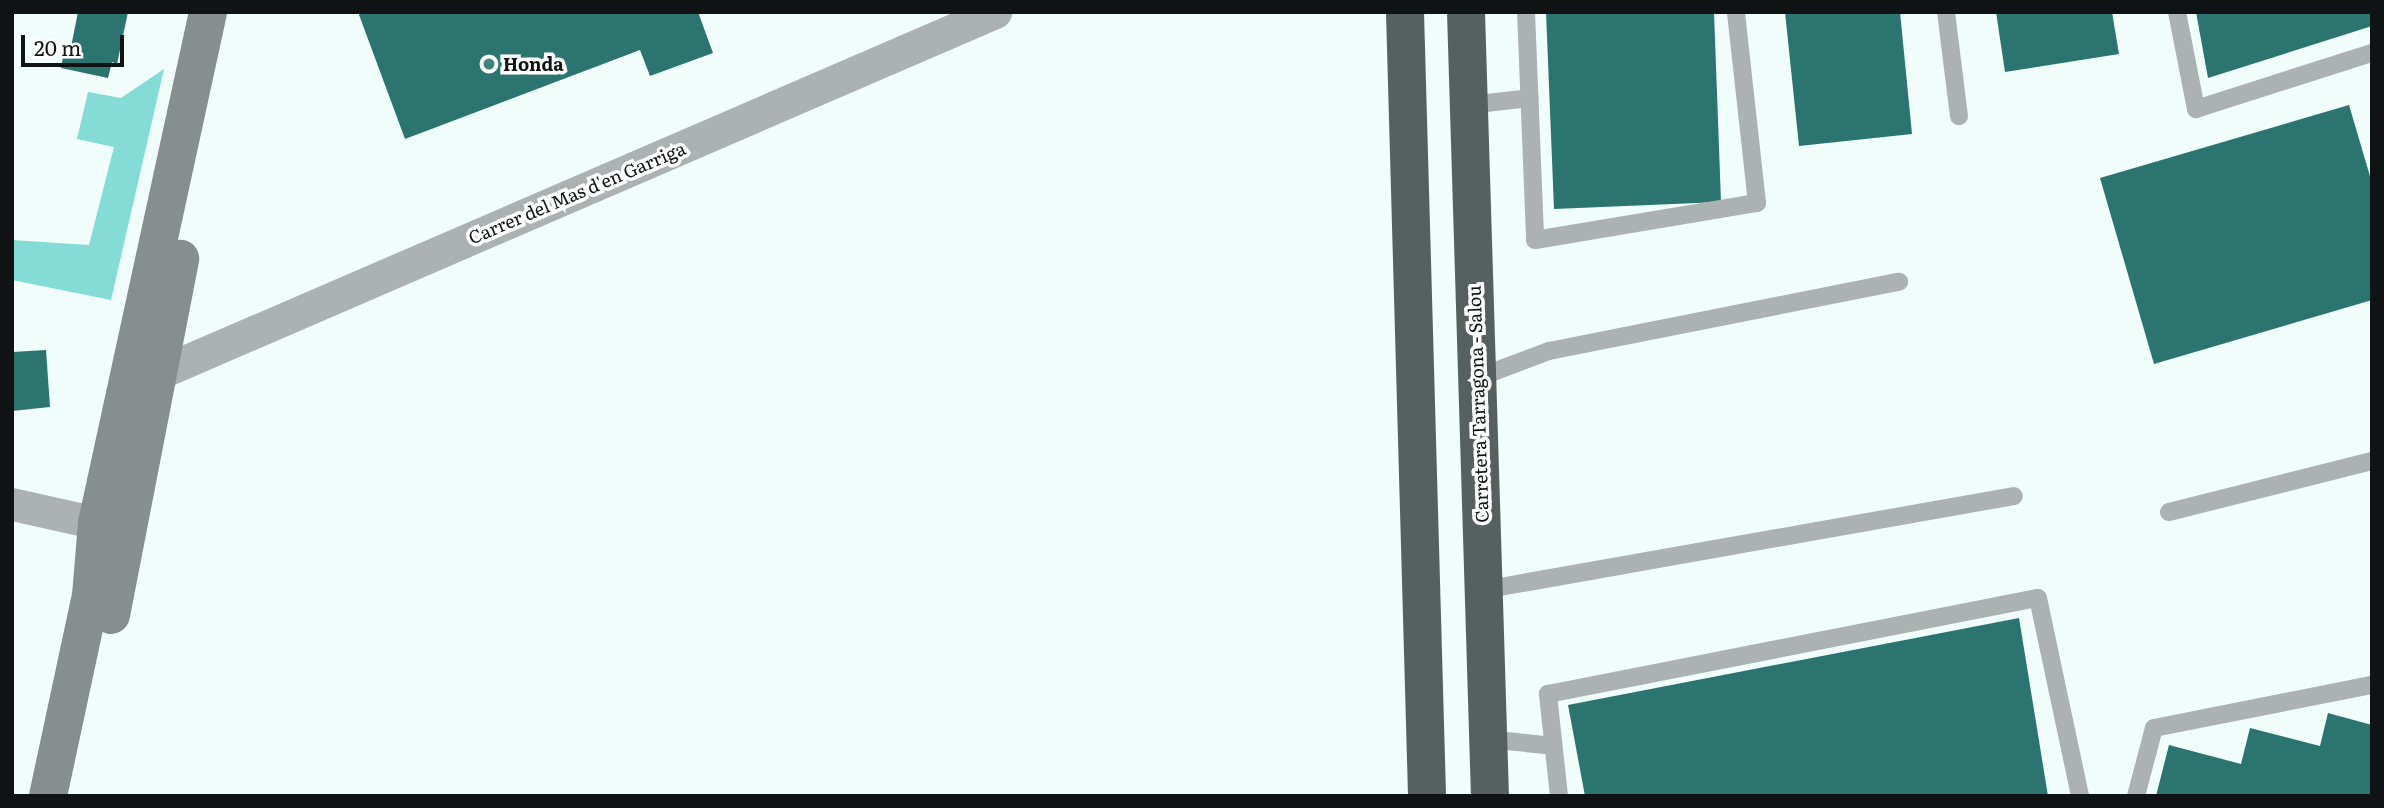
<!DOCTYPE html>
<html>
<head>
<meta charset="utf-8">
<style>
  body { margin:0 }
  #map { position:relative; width:2384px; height:808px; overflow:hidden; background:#f0fdfb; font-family:Literata,serif }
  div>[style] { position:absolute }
  .green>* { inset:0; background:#85dbd5 }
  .building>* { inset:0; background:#2b746f }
  .lane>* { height:18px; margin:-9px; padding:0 9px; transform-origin:9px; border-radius:9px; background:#acb1b1 }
  .street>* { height:33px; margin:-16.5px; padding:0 16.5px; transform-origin:16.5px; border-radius:16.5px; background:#acb1b1 }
  .secondary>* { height:38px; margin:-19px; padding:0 19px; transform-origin:19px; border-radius:19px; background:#878e8e }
  .highway>* { height:38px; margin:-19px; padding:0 19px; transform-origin:19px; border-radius:19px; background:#56605f }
  .dots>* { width:19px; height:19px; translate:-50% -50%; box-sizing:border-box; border:4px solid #fff; border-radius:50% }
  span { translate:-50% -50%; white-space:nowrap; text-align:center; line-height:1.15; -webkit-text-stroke:7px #fff; paint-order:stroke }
  .poi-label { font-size:18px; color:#0f1313; font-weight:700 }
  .left { translate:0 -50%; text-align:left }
  .street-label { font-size:18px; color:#0f1313 }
  .frame { position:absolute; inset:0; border:14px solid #0f1313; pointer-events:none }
  .scale { position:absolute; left:21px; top:35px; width:103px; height:32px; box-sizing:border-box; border:4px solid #0f1313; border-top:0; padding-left:9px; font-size:21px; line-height:24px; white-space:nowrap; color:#0f1313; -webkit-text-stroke:5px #fff; paint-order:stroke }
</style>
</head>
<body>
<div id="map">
  <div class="green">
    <i style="clip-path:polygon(164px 69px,111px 300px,12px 280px,12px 240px,89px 245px,114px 147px,77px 139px,88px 92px,121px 98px)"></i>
  </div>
  <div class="building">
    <i style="clip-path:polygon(78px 12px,128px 12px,117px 64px,112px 62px,108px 78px,61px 68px,64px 51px,70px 52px)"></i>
    <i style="clip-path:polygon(358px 12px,698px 12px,713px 53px,650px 76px,640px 50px,405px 139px)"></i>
    <i style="clip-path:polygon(1546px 12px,1714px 12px,1721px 202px,1554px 209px)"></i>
    <i style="clip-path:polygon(1785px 12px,1900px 12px,1912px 134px,1799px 146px)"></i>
    <i style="clip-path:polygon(1996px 12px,2112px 12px,2119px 54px,2005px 72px)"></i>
    <i style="clip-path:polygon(2196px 12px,2372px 12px,2372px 26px,2208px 78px)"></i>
    <i style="clip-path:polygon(2349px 105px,2372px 183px,2372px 300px,2154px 364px,2100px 178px)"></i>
    <i style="clip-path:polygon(46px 350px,50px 407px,12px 411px,12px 352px)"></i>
    <i style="clip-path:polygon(2019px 618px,2048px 796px,1585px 796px,1568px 705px)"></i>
    <i style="clip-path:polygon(2328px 713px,2372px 725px,2372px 796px,2156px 796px,2169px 745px,2241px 764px,2250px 728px,2320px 746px)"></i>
  </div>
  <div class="lane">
    <i style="left:1526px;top:12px;width:228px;rotate:87.7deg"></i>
    <i style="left:1535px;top:240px;width:225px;rotate:-9.5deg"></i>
    <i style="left:1757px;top:203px;width:192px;rotate:-96.3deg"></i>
    <i style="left:1946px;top:12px;width:105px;rotate:82.9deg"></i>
    <i style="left:2177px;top:12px;width:99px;rotate:78.9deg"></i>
    <i style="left:2196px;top:109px;width:185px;rotate:-17.7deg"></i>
    <i style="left:1469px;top:105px;width:61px;rotate:-6.5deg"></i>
    <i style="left:1477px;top:378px;width:77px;rotate:-20.6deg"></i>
    <i style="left:1549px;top:351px;width:357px;rotate:-11.2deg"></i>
    <i style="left:2169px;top:512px;width:209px;rotate:-14.1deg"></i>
    <i style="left:1483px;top:590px;width:539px;rotate:-10.04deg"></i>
    <i style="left:1488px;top:739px;width:65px;rotate:6.1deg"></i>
    <i style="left:1559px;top:796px;width:103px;rotate:-96.2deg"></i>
    <i style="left:1548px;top:694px;width:499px;rotate:-11.1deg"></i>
    <i style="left:2038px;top:598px;width:202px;rotate:78deg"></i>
    <i style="left:2136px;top:796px;width:70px;rotate:-75.2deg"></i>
    <i style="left:2154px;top:728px;width:222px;rotate:-11.2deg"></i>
  </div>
  <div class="street">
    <i style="left:159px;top:373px;width:911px;rotate:-23.36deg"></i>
    <i style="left:12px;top:504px;width:87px;rotate:12.6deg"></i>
  </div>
  <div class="secondary">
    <i style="left:111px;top:615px;width:363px;rotate:-79deg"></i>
    <i style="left:48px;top:796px;width:205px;rotate:-77.9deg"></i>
    <i style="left:91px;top:596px;width:73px;rotate:-85.3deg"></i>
    <i style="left:97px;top:523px;width:523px;rotate:-77.74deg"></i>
  </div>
  <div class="highway">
    <i style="left:1405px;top:12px;width:784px;rotate:88.39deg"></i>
    <i style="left:1466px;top:12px;width:784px;rotate:88.25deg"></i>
  </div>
  <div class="dots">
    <i style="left:489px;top:64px;background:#3d847f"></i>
  </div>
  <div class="poi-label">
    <span class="left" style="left:503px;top:64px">Honda</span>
  </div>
  <div class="street-label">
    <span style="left:577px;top:193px;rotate:-23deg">Carrer del Mas d'en Garriga</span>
    <span style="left:1478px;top:404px;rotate:-92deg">Carretera Tarragona - Salou</span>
  </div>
  <div class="frame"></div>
  <div class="scale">20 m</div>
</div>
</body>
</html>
